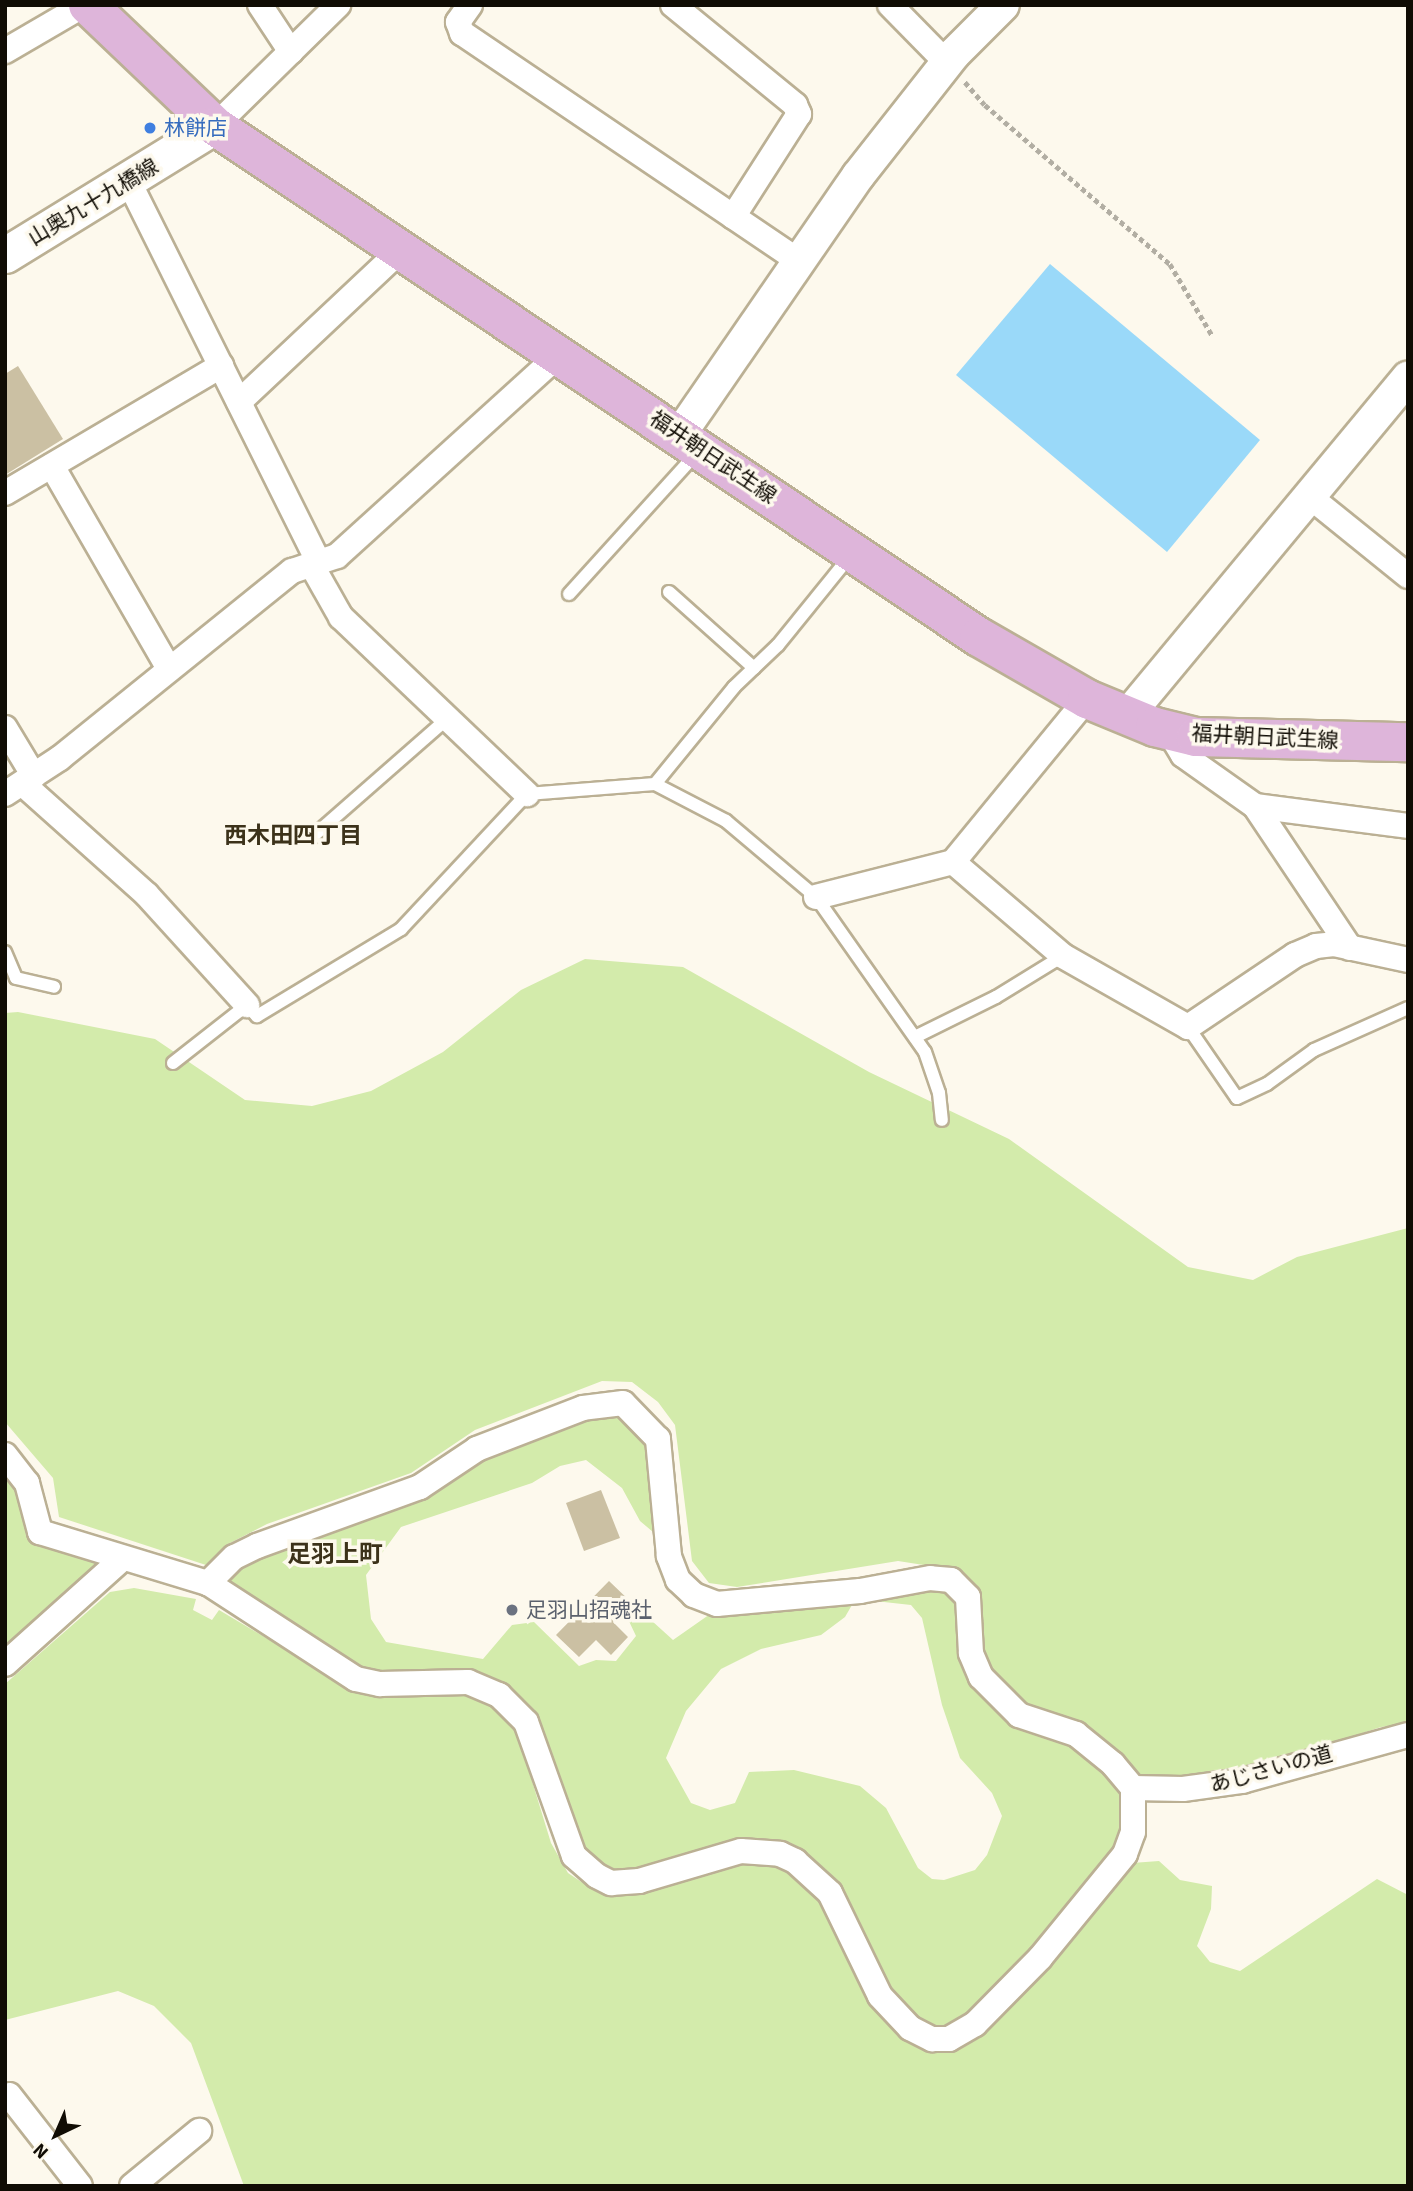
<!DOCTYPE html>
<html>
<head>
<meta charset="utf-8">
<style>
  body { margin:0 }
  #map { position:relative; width:1413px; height:2191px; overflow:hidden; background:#fdf9ed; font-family:"Source Sans 3","Noto Sans JP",sans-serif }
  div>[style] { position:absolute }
  .green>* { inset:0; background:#d3ebab }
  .water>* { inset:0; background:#9ad9f9 }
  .building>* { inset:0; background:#cbc0a3 }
  .path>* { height:4.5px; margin-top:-2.25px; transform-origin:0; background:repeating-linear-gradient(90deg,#b2aea3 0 5px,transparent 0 8.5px) }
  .roads { filter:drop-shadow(2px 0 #bbb094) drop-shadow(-2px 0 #bbb094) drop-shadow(0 2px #bbb094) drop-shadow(0 -2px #bbb094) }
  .service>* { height:12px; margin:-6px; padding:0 6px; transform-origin:6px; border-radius:6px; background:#fff }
  .minor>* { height:24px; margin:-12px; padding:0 12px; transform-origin:12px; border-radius:12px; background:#fff }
  .tertiary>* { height:32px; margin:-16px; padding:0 16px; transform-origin:16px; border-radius:16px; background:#fff }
  .secondary>* { height:35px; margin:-17.5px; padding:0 17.5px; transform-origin:17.5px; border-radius:17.5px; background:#fff }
  .primary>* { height:38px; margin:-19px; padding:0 19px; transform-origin:19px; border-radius:19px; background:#deb5da }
  .dots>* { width:19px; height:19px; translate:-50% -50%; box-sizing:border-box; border:4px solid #fdf9ed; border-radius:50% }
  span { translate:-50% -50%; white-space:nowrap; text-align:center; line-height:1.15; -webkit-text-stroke:7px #fdf9ed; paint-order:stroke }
  .shop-label { font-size:21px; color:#366cbe }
  .left { translate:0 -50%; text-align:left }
  .street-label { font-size:21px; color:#100c04 }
  .worship-label { font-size:21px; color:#5b616d }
  .neighbourhood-label { font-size:23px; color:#3c321a; font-weight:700 }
  .quarter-label { font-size:24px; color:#3c321a; font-weight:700 }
  .frame { position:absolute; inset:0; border:7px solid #100c04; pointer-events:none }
  .north { position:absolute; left:21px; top:2100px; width:70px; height:70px; -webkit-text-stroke:5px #fdf9ed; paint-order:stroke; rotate:224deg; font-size:19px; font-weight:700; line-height:28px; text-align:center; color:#100c04 }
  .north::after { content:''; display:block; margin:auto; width:24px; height:32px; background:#100c04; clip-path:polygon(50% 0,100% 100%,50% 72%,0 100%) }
</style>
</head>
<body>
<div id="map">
  <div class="green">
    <i style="clip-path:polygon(585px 959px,683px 967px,869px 1072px,1009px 1139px,1188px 1267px,1253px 1280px,1297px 1257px,1408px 1228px,1408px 1724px,1381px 1727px,1237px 1774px,1137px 1782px,1025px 1713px,992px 1682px,943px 1568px,898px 1561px,737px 1587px,709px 1583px,692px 1561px,675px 1425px,658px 1402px,632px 1382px,602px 1381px,475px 1430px,411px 1473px,267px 1524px,228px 1544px,206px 1565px,59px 1517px,53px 1478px,5px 1422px,5px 1013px,18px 1012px,155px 1039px,245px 1100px,312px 1106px,371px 1091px,443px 1052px,521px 990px)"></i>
    <i style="clip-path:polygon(613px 1407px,651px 1443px,659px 1537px,640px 1521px,622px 1488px,586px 1460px,560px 1466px,532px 1483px,401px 1527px,366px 1575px,371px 1619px,386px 1642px,483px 1659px,512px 1625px,534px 1622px,579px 1666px,596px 1660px,616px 1661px,636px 1636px,627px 1617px,641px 1611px,673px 1640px,713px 1612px,856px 1598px,845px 1617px,821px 1635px,761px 1649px,721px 1669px,686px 1711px,666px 1758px,691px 1803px,710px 1810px,735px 1803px,749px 1772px,794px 1770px,860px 1786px,886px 1808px,918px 1868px,932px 1879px,944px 1880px,975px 1870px,987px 1855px,1002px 1816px,992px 1793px,960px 1758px,942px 1705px,922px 1618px,911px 1605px,866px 1600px,935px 1584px,960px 1598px,966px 1671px,984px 1699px,1017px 1725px,1068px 1741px,1126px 1790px,1125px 1840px,1098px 1879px,968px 2018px,948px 2031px,920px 2025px,886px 1992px,838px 1889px,829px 1875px,805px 1857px,618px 1875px,602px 1869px,584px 1852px,520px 1701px,357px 1669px,227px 1588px,239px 1566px,481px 1455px)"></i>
    <i style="clip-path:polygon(5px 1471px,27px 1513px,29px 1541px,104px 1563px,5px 1650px)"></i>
    <i style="clip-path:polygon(134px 1588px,196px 1599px,193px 1610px,212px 1620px,219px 1610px,361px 1694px,477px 1696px,494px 1707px,510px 1719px,517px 1732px,551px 1843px,568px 1873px,583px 1883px,599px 1889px,763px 1858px,816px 1883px,876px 1996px,951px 2043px,1132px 1863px,1159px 1861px,1180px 1880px,1212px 1886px,1211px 1909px,1197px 1946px,1210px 1962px,1240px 1971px,1377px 1879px,1408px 1895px,1408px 2186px,244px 2186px,191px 2043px,154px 2006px,118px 1991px,5px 2020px,5px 1684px,110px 1592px)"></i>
  </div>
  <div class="water">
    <i style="clip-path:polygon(1050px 264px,1260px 440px,1167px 552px,956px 375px)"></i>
  </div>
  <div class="building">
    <i style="clip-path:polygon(18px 366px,63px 439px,5px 475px,5px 374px)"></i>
    <i style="clip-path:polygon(601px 1490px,620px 1538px,584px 1551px,566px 1503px)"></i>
    <i style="clip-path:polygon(609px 1581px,632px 1603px,613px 1622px,628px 1637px,611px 1655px,596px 1640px,579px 1657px,556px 1635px)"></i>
  </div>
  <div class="path">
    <i style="left:965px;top:82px;width:30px;rotate:49deg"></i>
    <i style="left:985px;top:105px;width:244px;rotate:40.7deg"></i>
    <i style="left:1170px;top:264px;width:82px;rotate:59.4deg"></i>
  </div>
  <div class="roads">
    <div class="service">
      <i style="left:669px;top:592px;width:114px;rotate:41.8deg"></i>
      <i style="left:569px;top:594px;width:189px;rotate:-47.8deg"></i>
      <i style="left:655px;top:784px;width:125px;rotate:-50.8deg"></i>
      <i style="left:734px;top:687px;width:61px;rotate:-43.7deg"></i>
      <i style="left:778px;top:645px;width:116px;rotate:-51deg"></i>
      <i style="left:311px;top:838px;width:181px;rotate:-41.2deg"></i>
      <i style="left:5px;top:952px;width:28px;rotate:67deg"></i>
      <i style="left:16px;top:978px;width:39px;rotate:13deg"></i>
      <i style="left:1188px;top:1027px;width:86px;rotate:55.4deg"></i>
      <i style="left:1237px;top:1098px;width:33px;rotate:-25deg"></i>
      <i style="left:1267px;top:1084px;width:58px;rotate:-35.9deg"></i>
      <i style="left:1314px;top:1050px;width:103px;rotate:-24.1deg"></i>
      <i style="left:915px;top:1037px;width:90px;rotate:-26.3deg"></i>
      <i style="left:996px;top:997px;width:79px;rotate:-31.5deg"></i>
      <i style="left:173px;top:1063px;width:94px;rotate:-38.1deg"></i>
      <i style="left:247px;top:1005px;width:15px;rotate:48deg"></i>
      <i style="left:257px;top:1016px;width:168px;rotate:-31.1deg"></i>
      <i style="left:401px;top:929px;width:185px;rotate:-47deg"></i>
      <i style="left:527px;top:794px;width:128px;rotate:-4.5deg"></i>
      <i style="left:655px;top:784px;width:80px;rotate:27.5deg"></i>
      <i style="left:726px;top:821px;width:118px;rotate:40.2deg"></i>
      <i style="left:816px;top:897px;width:189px;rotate:54.9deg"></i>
      <i style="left:925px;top:1052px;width:43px;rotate:71.1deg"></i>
      <i style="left:939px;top:1093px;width:27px;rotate:84deg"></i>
    </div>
    <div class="minor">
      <i style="left:260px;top:5px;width:56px;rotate:56.6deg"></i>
      <i style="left:470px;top:5px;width:21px;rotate:125deg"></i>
      <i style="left:458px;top:22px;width:12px;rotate:70deg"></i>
      <i style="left:462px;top:33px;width:407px;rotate:34.1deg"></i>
      <i style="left:673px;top:5px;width:158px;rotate:39.3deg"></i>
      <i style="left:795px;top:105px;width:10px;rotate:66deg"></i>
      <i style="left:799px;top:114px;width:122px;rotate:122.7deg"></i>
      <i style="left:890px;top:5px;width:81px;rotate:45.5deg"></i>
      <i style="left:5px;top:51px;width:91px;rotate:-30.2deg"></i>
      <i style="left:215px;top:126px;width:173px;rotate:-44.5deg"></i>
      <i style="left:129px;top:182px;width:424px;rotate:63.5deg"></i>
      <i style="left:239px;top:402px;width:222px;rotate:-43.2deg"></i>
      <i style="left:52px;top:466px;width:234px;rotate:60deg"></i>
      <i style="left:5px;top:493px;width:251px;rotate:-30.5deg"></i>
      <i style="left:1309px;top:496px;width:127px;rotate:38.9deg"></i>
      <i style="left:311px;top:564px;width:61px;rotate:60.5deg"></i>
      <i style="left:341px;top:617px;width:257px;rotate:43.6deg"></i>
      <i style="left:5px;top:728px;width:56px;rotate:58.9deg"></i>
      <i style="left:1168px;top:730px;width:29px;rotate:59deg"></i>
      <i style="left:1183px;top:755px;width:88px;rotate:35.3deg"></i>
      <i style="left:1255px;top:806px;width:154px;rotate:7.4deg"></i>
      <i style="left:23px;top:784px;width:166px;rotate:41.8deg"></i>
      <i style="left:147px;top:895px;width:149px;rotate:47.7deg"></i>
      <i style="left:5px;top:794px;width:66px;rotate:-33.2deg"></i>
      <i style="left:60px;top:758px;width:298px;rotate:-38.9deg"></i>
      <i style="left:292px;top:571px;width:47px;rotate:-18.4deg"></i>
      <i style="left:337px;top:556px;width:299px;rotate:-42.2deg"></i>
      <i style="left:1255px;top:806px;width:171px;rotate:56.2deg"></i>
      <i style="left:953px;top:862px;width:145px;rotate:40.5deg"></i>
      <i style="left:1063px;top:956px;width:144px;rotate:29.6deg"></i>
      <i style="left:1188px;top:1027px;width:129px;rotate:-33.9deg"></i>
      <i style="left:1295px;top:955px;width:23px;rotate:-23deg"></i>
      <i style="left:1316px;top:946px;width:18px;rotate:-6deg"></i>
      <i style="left:1334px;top:944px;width:76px;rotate:12.2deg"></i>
      <i style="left:816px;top:897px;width:141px;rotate:-14.3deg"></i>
      <i style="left:953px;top:862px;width:211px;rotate:-50.6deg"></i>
      <i style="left:5px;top:1455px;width:36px;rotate:52deg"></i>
      <i style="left:27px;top:1483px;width:51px;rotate:75.1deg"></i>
      <i style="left:40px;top:1532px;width:176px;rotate:16.9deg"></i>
      <i style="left:208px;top:1583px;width:176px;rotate:33deg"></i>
      <i style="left:356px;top:1679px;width:25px;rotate:12deg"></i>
      <i style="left:380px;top:1684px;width:88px;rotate:-1.3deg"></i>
      <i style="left:468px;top:1682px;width:34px;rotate:23deg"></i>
      <i style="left:499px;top:1695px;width:38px;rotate:45deg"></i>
      <i style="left:526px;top:1722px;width:142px;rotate:70.3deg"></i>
      <i style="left:574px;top:1856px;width:30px;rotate:41deg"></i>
      <i style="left:597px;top:1876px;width:16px;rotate:27deg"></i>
      <i style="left:611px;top:1883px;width:28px;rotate:-4deg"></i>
      <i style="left:639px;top:1881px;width:106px;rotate:-16.4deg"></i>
      <i style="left:741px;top:1851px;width:39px;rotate:4deg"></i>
      <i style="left:780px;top:1854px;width:17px;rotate:25deg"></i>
      <i style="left:795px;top:1861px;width:47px;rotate:42.4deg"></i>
      <i style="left:830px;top:1893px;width:114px;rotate:64.1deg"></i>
      <i style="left:880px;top:1996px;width:44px;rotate:46.8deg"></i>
      <i style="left:910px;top:2028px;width:25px;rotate:27deg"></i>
      <i style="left:932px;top:2039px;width:17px"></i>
      <i style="left:949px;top:2039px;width:30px;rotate:-30deg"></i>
      <i style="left:975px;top:2024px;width:93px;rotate:-45.4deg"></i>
      <i style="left:1040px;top:1958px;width:134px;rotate:-50.7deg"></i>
      <i style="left:1125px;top:1854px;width:23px;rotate:-70deg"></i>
      <i style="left:1133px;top:1832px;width:44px;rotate:-90deg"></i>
      <i style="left:1133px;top:1788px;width:31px;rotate:-130deg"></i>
      <i style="left:1113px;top:1764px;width:48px;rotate:-141deg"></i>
      <i style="left:1076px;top:1734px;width:60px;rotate:-161.6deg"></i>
      <i style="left:1019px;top:1715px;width:54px;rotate:-135deg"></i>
      <i style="left:981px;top:1677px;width:26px;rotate:-113deg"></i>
      <i style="left:971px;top:1653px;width:56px;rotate:-93.1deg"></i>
      <i style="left:968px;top:1597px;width:24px;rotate:-135deg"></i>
      <i style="left:951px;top:1580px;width:21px;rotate:-175deg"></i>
      <i style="left:930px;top:1578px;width:71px;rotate:169.5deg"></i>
      <i style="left:860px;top:1591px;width:144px;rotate:174.8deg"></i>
      <i style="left:717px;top:1604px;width:25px;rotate:-159deg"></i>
      <i style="left:694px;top:1595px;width:22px;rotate:-137deg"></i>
      <i style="left:678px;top:1580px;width:26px;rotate:-111deg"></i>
      <i style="left:669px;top:1556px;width:118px;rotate:-95.4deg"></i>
      <i style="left:658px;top:1439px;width:50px;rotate:-134.2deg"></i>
      <i style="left:623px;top:1403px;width:40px;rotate:172.9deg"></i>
      <i style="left:583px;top:1408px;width:114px;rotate:158.9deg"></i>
      <i style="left:477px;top:1449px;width:69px;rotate:146.3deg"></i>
      <i style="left:420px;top:1487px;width:173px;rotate:160.1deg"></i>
      <i style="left:257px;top:1546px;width:25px;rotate:154deg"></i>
      <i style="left:234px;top:1557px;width:37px;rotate:135deg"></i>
      <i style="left:5px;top:1664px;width:157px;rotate:-41.9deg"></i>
      <i style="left:1133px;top:1788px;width:50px;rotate:1.1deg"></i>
      <i style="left:1183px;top:1789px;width:60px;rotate:-7.7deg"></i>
      <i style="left:1242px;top:1781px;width:172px;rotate:-15.5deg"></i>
      <i style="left:9px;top:2095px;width:115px;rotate:52deg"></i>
      <i style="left:132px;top:2186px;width:87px;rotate:-39.4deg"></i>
    </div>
    <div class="tertiary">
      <i style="left:680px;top:434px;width:313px;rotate:-55.4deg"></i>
      <i style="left:858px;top:176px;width:155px;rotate:-51.8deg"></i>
      <i style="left:954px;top:54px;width:69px;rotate:-45deg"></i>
      <i style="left:1127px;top:716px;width:440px;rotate:-50.3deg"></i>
    </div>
    <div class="secondary">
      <i style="left:5px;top:255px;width:246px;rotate:-31.6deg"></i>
    </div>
    <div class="primary">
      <i style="left:88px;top:5px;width:175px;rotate:43.6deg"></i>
      <i style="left:215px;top:126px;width:919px;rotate:33.78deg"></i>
      <i style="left:979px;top:637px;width:125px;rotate:29.9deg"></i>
      <i style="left:1087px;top:699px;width:74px;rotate:22.4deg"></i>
      <i style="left:1155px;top:727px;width:42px;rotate:13.7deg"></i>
      <i style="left:1196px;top:737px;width:212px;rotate:1.4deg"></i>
    </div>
  </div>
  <div class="dots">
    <i style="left:150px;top:128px;background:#3f7fe0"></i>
    <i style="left:512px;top:1610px;background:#6b7280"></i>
  </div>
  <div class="shop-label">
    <span class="left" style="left:164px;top:128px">林餅店</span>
  </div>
  <div class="street-label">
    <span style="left:93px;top:202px;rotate:-31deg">山奥九十九橋線</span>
    <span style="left:713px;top:457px;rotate:34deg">福井朝日武生線</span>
    <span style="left:1265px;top:737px;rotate:3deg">福井朝日武生線</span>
    <span style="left:1271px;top:1769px;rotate:-15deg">あじさいの道</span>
  </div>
  <div class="worship-label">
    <span class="left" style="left:526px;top:1610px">足羽山招魂社</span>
  </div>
  <div class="neighbourhood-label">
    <span style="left:293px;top:836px">西木田四丁目</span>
  </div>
  <div class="quarter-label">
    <span style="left:335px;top:1555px">足羽上町</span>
  </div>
  <div class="frame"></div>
  <div class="north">N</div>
</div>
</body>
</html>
